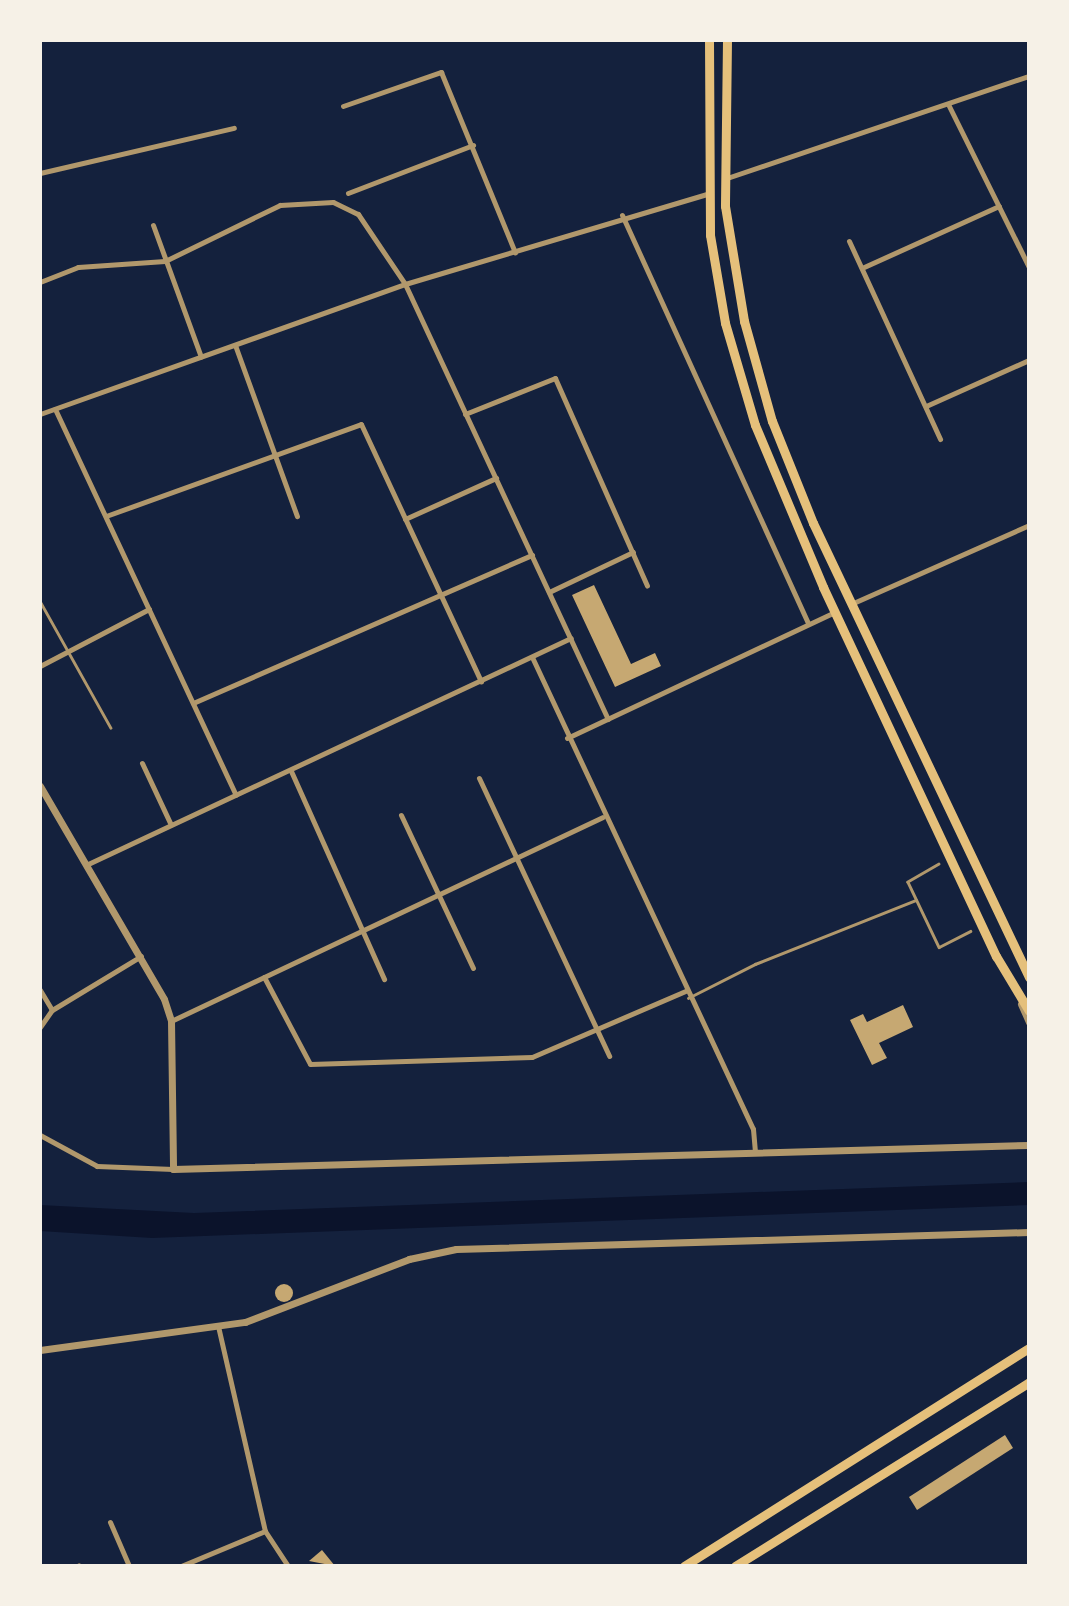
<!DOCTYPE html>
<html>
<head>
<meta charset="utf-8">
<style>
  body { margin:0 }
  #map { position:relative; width:1069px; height:1606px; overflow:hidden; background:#14213d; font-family:"Playfair Display",serif }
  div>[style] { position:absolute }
  .water>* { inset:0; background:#0b132b }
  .building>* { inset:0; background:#c6a872 }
  .round { border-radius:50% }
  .service>* { height:2.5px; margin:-1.25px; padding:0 1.25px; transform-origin:1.25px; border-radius:1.25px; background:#b1986c }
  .minor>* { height:5px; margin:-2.5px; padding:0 2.5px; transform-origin:2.5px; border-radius:2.5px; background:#b1986c }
  .tertiary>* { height:7px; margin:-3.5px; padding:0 3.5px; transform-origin:3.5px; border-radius:3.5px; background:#b1986c }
  .primary>* { height:9px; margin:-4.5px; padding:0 4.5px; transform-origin:4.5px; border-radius:4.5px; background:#e5c07b }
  span { translate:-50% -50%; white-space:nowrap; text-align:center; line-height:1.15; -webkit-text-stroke:7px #f6f1e7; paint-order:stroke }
  .frame { position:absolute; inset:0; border:42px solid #f6f1e7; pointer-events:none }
</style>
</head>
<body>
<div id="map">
  <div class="water">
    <i style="clip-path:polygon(1029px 1182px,1029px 1205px,152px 1238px,40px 1231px,40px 1205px,194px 1213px)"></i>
  </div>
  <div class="building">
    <i style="clip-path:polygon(594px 585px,631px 664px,655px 653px,661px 666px,615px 687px,572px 595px)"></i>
    <i style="clip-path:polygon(903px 1005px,913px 1027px,879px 1043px,887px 1058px,872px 1065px,850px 1020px,863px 1014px,867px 1022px)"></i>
    <i class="round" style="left:275px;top:1284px;width:18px;height:18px"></i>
    <i style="clip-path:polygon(1005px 1435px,1013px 1448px,917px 1510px,909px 1497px)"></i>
    <i style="clip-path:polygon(322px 1550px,335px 1566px,309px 1561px)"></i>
  </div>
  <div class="service">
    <i style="left:40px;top:601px;width:145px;rotate:60.8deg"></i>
    <i style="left:939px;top:864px;width:36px;rotate:150deg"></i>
    <i style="left:908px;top:882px;width:72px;rotate:64.5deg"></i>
    <i style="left:939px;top:947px;width:35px;rotate:-27deg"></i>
    <i style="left:688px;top:998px;width:75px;rotate:-26.9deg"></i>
    <i style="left:755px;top:964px;width:173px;rotate:-21.7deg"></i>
  </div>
  <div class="minor">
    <i style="left:948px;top:104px;width:182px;rotate:63.6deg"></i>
    <i style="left:343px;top:106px;width:104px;rotate:-19.1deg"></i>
    <i style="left:441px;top:72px;width:195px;rotate:67.7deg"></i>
    <i style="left:40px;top:173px;width:199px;rotate:-13.1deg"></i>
    <i style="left:724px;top:179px;width:322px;rotate:-18.7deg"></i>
    <i style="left:348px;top:193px;width:134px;rotate:-21deg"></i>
    <i style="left:622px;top:215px;width:449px;rotate:65.5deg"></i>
    <i style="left:153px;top:225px;width:140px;rotate:70deg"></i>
    <i style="left:849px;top:241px;width:218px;rotate:65.3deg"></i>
    <i style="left:864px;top:267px;width:148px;rotate:-24.3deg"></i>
    <i style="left:40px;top:282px;width:41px;rotate:-21.5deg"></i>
    <i style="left:78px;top:267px;width:87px;rotate:-3.9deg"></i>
    <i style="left:165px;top:261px;width:128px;rotate:-26deg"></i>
    <i style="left:280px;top:205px;width:53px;rotate:-3.2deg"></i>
    <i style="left:333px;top:202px;width:28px;rotate:26deg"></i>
    <i style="left:358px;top:214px;width:84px;rotate:56.1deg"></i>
    <i style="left:405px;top:284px;width:480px;rotate:65deg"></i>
    <i style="left:235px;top:345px;width:182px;rotate:70.1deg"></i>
    <i style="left:926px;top:406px;width:113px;rotate:-24.1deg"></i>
    <i style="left:55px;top:409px;width:426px;rotate:64.9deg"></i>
    <i style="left:40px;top:414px;width:387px;rotate:-19.6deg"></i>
    <i style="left:405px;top:284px;width:315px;rotate:-16.6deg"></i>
    <i style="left:465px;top:414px;width:97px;rotate:-21.8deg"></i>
    <i style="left:555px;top:378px;width:227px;rotate:66.1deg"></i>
    <i style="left:106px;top:516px;width:271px;rotate:-19.8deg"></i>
    <i style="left:361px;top:424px;width:284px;rotate:65deg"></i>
    <i style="left:405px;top:519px;width:100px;rotate:-24.3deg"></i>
    <i style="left:549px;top:592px;width:93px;rotate:-25.5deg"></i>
    <i style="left:851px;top:604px;width:195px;rotate:-23.9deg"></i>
    <i style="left:532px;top:657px;width:521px;rotate:64.91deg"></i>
    <i style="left:753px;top:1129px;width:23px;rotate:85deg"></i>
    <i style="left:40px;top:666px;width:123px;rotate:-27.6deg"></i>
    <i style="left:193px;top:703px;width:370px;rotate:-23.6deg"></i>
    <i style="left:567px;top:738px;width:296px;rotate:-25.2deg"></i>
    <i style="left:142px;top:763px;width:68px;rotate:64.9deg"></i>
    <i style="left:291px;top:771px;width:228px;rotate:65.9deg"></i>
    <i style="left:479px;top:778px;width:307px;rotate:64.9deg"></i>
    <i style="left:401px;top:815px;width:169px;rotate:64.8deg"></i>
    <i style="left:88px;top:864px;width:533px;rotate:-25.08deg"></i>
    <i style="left:264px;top:977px;width:98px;rotate:62.1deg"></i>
    <i style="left:310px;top:1064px;width:222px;rotate:-1.8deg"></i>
    <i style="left:532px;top:1057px;width:167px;rotate:-23.3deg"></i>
    <i style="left:40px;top:990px;width:23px;rotate:59deg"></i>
    <i style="left:171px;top:1021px;width:477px;rotate:-25.3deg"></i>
    <i style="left:40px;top:1027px;width:21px;rotate:-55deg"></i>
    <i style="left:52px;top:1010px;width:104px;rotate:-31.2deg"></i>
    <i style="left:40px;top:1135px;width:65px;rotate:28.5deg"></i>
    <i style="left:97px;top:1166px;width:76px;rotate:2.3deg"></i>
    <i style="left:218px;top:1326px;width:210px;rotate:77.1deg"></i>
    <i style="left:265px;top:1531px;width:42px;rotate:56.7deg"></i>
    <i style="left:110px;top:1522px;width:48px;rotate:66.6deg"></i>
    <i style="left:78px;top:1566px;width:1px;rotate:-45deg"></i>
    <i style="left:181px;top:1566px;width:91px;rotate:-22.6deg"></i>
  </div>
  <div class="tertiary">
    <i style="left:40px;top:786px;width:246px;rotate:59.8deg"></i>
    <i style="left:164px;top:999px;width:23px;rotate:72deg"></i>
    <i style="left:171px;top:1021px;width:148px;rotate:89.2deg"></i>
    <i style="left:173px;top:1169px;width:856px;rotate:-1.61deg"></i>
    <i style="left:1021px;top:1004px;width:20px;rotate:66deg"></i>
    <i style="left:40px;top:1350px;width:207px;rotate:-7.8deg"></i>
    <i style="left:245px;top:1322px;width:176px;rotate:-21deg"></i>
    <i style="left:409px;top:1259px;width:48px;rotate:-12deg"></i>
    <i style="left:456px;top:1249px;width:573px;rotate:-1.7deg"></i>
  </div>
  <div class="primary">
    <i style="left:709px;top:40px;width:195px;rotate:89.7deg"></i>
    <i style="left:710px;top:235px;width:89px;rotate:80.3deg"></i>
    <i style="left:725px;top:323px;width:106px;rotate:73.6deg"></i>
    <i style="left:755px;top:425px;width:176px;rotate:67.2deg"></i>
    <i style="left:823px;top:587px;width:408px;rotate:64.9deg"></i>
    <i style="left:996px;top:956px;width:64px;rotate:59deg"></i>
    <i style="left:727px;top:40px;width:166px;rotate:90.7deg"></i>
    <i style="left:725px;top:206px;width:117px;rotate:80.6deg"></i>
    <i style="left:744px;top:321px;width:104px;rotate:74.4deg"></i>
    <i style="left:772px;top:421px;width:110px;rotate:68.1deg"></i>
    <i style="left:813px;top:523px;width:503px;rotate:64.56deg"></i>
    <i style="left:684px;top:1566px;width:408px;rotate:-32.3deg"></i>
    <i style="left:735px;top:1566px;width:347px;rotate:-32deg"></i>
  </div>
  <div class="frame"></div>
</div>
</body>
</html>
